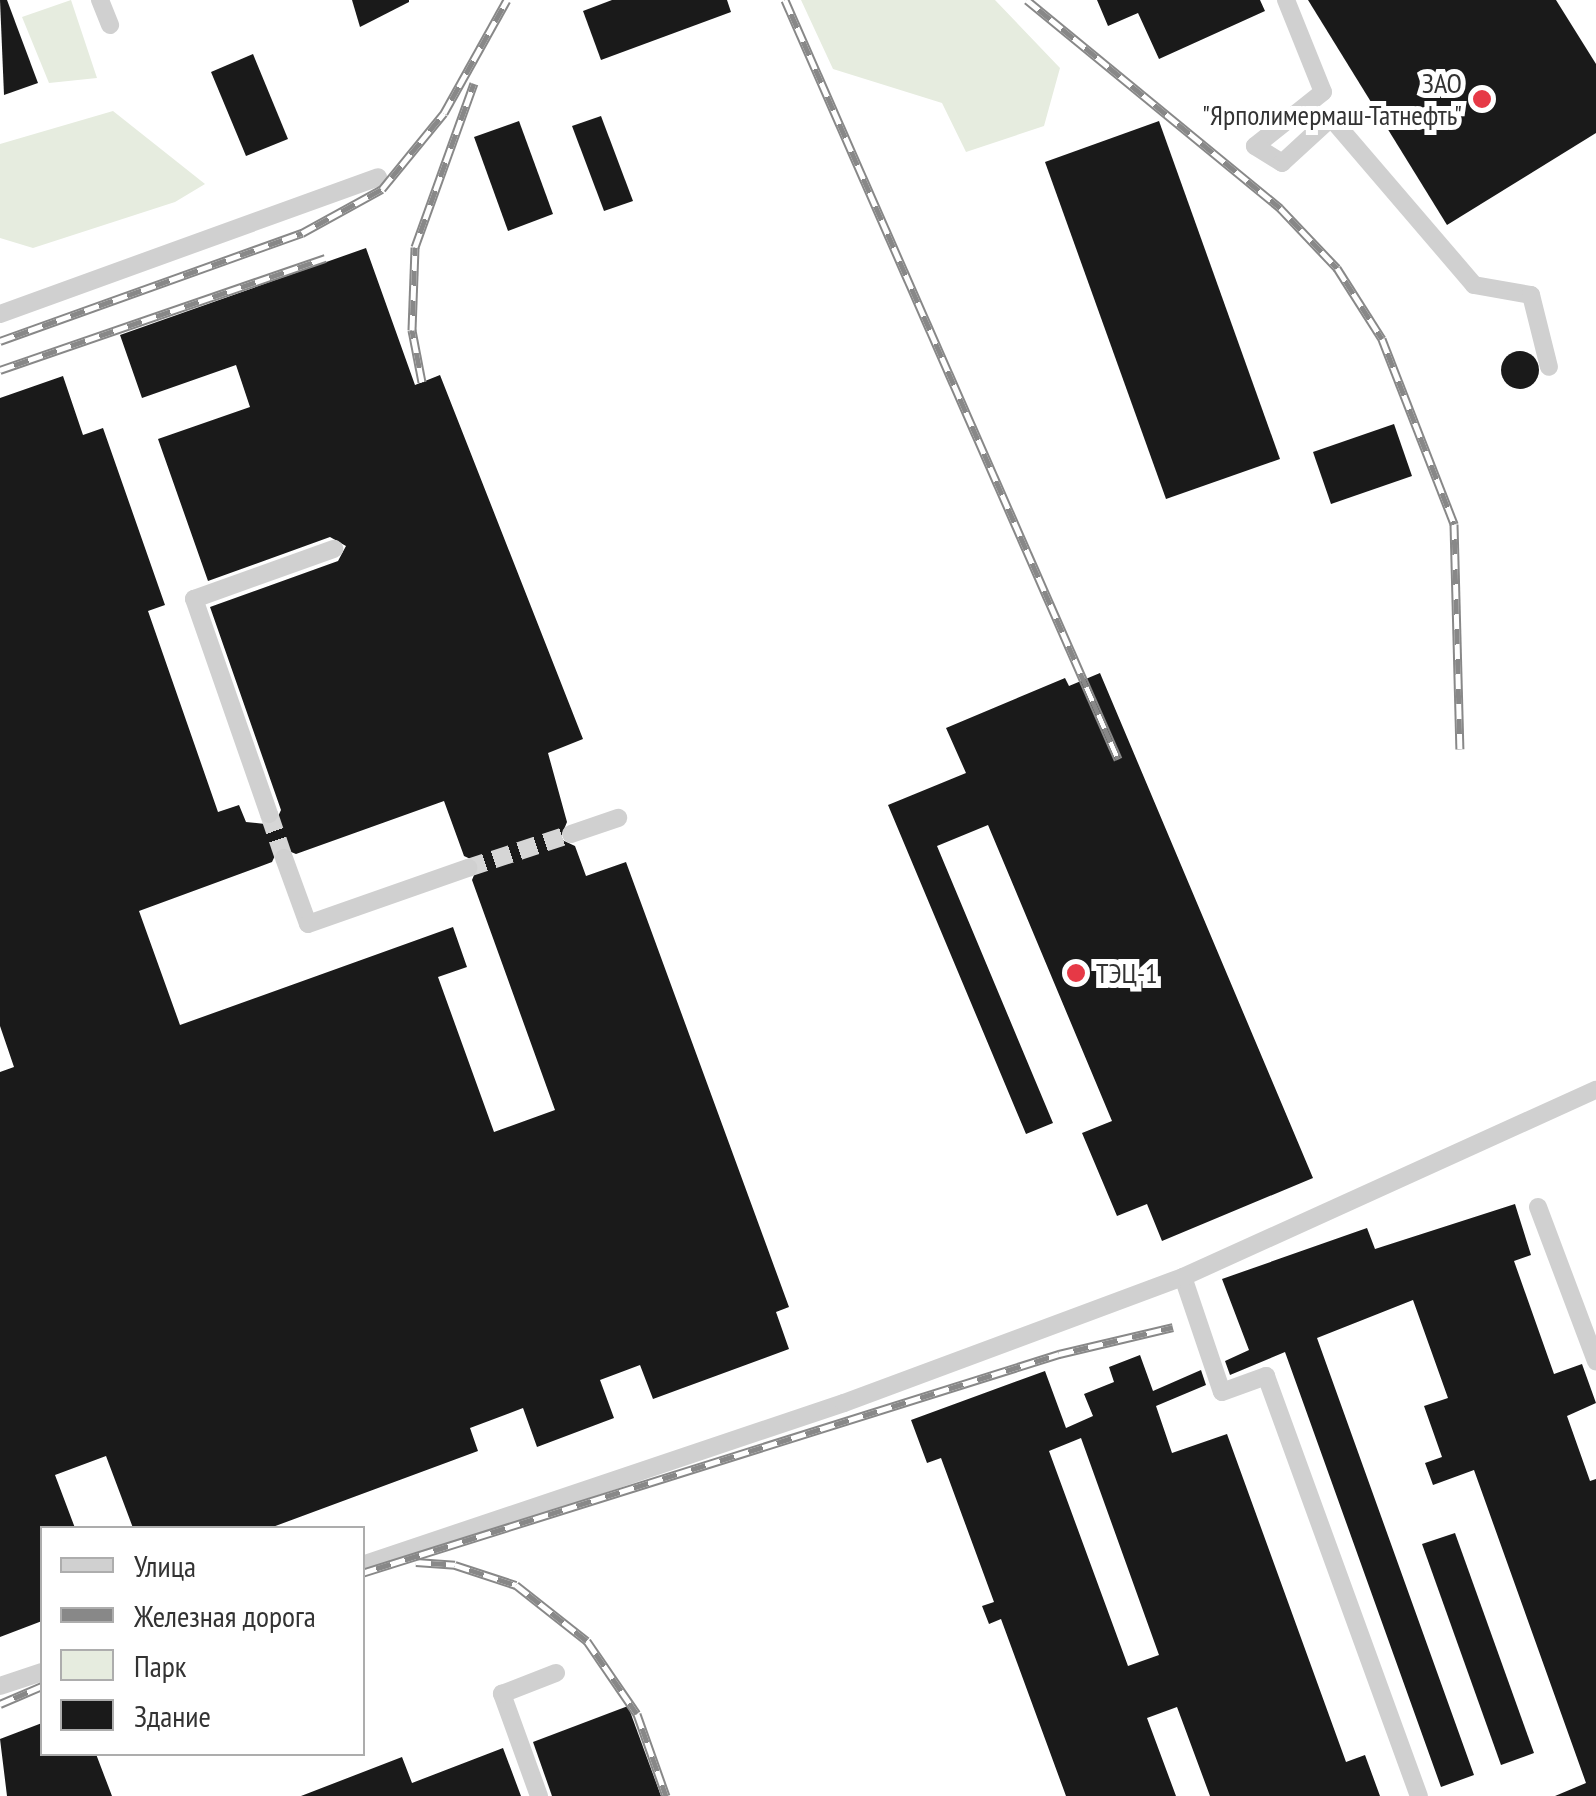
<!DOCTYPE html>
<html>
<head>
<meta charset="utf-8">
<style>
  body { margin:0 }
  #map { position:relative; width:1596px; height:1796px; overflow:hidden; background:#fff; font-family:"PT Sans Narrow",sans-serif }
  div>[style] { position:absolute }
  .green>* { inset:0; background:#e6ecdf }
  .building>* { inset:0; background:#1a1a1a }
  .round { border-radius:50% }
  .minor-tunnel>* { height:18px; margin-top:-9px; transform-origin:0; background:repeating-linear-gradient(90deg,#d6d6d6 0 18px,transparent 0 27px) }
  .minor>* { height:18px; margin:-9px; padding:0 9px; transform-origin:9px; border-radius:9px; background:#d0d0d0 }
  .rail>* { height:9px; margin-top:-4.5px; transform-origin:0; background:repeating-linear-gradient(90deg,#fff 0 15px,#888 0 30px); box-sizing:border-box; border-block:2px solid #888 }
  .dots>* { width:28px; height:28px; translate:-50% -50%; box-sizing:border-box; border:5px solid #fff; border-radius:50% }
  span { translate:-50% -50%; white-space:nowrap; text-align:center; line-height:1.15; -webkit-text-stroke:10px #fff; paint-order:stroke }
  .poi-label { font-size:28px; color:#333 }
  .right { translate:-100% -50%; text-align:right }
  .left { translate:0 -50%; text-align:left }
  .legend { position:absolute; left:40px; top:1526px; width:325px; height:230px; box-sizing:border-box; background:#fff; border:2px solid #adadad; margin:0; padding:12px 18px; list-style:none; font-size:30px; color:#333 }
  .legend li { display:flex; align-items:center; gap:20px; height:50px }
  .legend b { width:50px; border:2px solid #adadad }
</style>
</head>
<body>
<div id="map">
  <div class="green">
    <i style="clip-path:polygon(71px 0,97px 78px,49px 83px,22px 17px)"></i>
    <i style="clip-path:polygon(801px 0,995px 0,1060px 68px,1044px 126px,966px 152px,942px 103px,833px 69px)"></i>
    <i style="clip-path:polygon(113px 111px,205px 184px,175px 202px,33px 248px,0 238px,0 144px)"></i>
  </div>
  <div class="building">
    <i style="clip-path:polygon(0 0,7px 0,38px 83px,4px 95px)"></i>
    <i style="clip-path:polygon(352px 0,409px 0,409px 2px,360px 27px)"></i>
    <i style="clip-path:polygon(612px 0,727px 0,731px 12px,601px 60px,583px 11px)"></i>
    <i style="clip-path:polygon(1097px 0,1260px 0,1265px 11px,1159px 59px,1138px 13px,1108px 26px)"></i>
    <i style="clip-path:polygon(1308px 0,1556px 0,1596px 64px,1596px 133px,1447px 225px)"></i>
    <i style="clip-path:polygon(253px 54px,288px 139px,246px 156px,211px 72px)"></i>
    <i style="clip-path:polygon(601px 116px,633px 201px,604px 211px,572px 126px)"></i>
    <i style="clip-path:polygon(519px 121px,553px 214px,508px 231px,474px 137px)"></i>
    <i style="clip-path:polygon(1159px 121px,1280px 459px,1166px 499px,1045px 162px)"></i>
    <i style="clip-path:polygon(evenodd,366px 248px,415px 385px,440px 375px,583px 739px,548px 753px,567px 822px,560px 839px,575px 846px,586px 876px,626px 862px,789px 1307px,776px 1312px,789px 1349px,653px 1399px,640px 1365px,600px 1380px,614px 1418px,537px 1447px,523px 1408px,470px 1428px,478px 1451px,270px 1528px,133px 1528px,106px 1456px,55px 1475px,75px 1528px,42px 1528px,42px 1621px,0 1637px,0 1072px,14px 1067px,0 1026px,0 398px,63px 376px,83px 435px,103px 428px,165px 605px,148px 611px,218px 812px,239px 805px,246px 822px,274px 825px,281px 810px,210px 607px,338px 561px,346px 546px,330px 537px,208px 581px,158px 439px,250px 407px,236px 365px,142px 398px,120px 335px,366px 248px,444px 801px,464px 856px,479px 863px,472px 880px,555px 1110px,494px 1132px,438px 977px,467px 967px,453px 927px,180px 1025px,139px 911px,272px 862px,279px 847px,296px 854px,444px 801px)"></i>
    <i class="round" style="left:1501px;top:351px;width:38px;height:38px"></i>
    <i style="clip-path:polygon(1394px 424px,1412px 476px,1331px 504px,1313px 452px)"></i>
    <i style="clip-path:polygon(1100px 673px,1313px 1178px,1162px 1241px,1147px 1204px,1117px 1216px,1082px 1133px,1112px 1121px,988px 825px,937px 846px,1053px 1123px,1026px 1134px,888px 805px,966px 773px,946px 728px,1065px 678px,1069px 686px)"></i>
    <i style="clip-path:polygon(1515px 1204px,1531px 1255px,1514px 1261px,1554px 1374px,1582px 1364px,1596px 1403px,1567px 1416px,1590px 1481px,1596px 1479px,1596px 1796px,1555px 1796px,1586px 1783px,1474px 1470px,1433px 1485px,1425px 1463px,1442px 1457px,1424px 1406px,1448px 1398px,1413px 1300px,1317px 1338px,1474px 1775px,1441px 1787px,1285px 1352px,1230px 1375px,1225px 1361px,1249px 1350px,1222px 1279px,1367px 1228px,1375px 1249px)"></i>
    <i style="clip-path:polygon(evenodd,1140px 1355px,1153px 1391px,1201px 1370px,1206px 1385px,1156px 1406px,1172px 1453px,1227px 1434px,1346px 1762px,1365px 1755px,1380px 1796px,1210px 1796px,1177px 1707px,1147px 1718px,1176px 1796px,1066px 1796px,1001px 1619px,989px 1624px,982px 1606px,994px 1602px,941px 1458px,927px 1463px,911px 1420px,1045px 1371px,1066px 1428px,1093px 1416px,1084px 1394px,1114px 1382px,1109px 1367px,1140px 1355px,1081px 1438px,1159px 1655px,1128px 1666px,1049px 1451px,1081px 1438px)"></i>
    <i style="clip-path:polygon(1455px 1533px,1534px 1753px,1501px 1765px,1422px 1544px)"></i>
    <i style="clip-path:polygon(628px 1706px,661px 1796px,552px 1796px,533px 1742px)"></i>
    <i style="clip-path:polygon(42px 1723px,42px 1754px,96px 1754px,112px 1796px,7px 1796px,0 1739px)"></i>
    <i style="clip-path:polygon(503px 1748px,521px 1796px,301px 1796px,402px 1757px,412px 1783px)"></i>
  </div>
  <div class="minor-tunnel">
    <i style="left:269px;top:814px;width:46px;rotate:71.2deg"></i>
    <i style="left:468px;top:868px;width:108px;rotate:-18.3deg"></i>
  </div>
  <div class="minor">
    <i style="left:100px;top:0;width:27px;rotate:68deg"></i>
    <i style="left:1286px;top:0;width:99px;rotate:68.1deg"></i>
    <i style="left:1323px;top:92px;width:87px;rotate:141.5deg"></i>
    <i style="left:1255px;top:146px;width:32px;rotate:32deg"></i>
    <i style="left:1282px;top:163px;width:67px;rotate:-42.6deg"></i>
    <i style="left:1331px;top:118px;width:220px;rotate:49.4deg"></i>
    <i style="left:1474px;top:285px;width:58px;rotate:10deg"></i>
    <i style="left:1531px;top:295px;width:74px;rotate:76deg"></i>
    <i style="left:0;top:314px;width:402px;rotate:-19.9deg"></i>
    <i style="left:269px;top:814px;width:228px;rotate:-109.2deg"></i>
    <i style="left:194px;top:599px;width:149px;rotate:-19.7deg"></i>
    <i style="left:571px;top:834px;width:50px;rotate:-18.8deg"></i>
    <i style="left:284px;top:858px;width:70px;rotate:70deg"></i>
    <i style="left:308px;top:924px;width:170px;rotate:-19.3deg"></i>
    <i style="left:1538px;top:1207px;width:165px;rotate:69.4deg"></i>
    <i style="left:1183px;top:1277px;width:121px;rotate:71.3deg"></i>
    <i style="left:1222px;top:1392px;width:47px;rotate:-20deg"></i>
    <i style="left:1266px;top:1376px;width:447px;rotate:70deg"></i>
    <i style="left:362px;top:1565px;width:508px;rotate:-18.58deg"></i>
    <i style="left:844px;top:1403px;width:362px;rotate:-20.4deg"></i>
    <i style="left:1183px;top:1277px;width:453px;rotate:-24.4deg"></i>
    <i style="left:0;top:1686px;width:44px;rotate:-18.4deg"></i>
    <i style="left:539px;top:1796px;width:109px;rotate:-109.9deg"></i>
    <i style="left:502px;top:1694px;width:58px;rotate:-21.3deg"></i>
  </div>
  <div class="rail">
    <i style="left:785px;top:0;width:829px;rotate:66.31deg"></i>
    <i style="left:1027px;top:0;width:328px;rotate:39.4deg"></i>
    <i style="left:1280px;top:208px;width:83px;rotate:46.5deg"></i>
    <i style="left:1337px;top:268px;width:84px;rotate:57.6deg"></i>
    <i style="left:1382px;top:339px;width:199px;rotate:68.7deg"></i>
    <i style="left:1454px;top:524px;width:225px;rotate:88.5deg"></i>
    <i style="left:0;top:341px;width:321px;rotate:-19.7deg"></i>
    <i style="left:302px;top:233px;width:91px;rotate:-28.8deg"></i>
    <i style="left:382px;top:189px;width:98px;rotate:-50.8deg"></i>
    <i style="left:444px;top:113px;width:129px;rotate:-60.9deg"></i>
    <i style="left:0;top:370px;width:344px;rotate:-19deg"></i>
    <i style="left:422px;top:382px;width:53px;rotate:-100.9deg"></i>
    <i style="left:412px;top:330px;width:83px;rotate:-87.9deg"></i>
    <i style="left:415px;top:247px;width:174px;rotate:-70.2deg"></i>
    <i style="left:416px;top:1562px;width:39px;rotate:4deg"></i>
    <i style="left:455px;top:1565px;width:64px;rotate:18.2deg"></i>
    <i style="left:516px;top:1585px;width:90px;rotate:38.3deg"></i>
    <i style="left:587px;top:1641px;width:88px;rotate:55.6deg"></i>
    <i style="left:637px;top:1714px;width:87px;rotate:70.5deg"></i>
    <i style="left:362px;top:1573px;width:731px;rotate:-17.44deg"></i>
    <i style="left:1059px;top:1354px;width:117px;rotate:-13.3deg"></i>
    <i style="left:0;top:1704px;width:46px;rotate:-23.2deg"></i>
  </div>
  <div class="dots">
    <i style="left:1482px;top:99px;background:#e63946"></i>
    <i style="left:1076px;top:973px;background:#e63946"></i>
  </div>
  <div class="poi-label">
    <span class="right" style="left:1462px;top:99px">ЗАО<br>"Ярполимермаш-Татнефть"</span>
    <span class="left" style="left:1096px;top:973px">ТЭЦ-1</span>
  </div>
  <ul class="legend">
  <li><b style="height:12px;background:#d0d0d0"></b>Улица</li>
  <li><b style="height:12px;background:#888"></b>Железная дорога</li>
  <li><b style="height:28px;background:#e6ecdf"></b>Парк</li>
  <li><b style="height:28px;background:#1a1a1a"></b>Здание</li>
  </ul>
</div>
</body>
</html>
